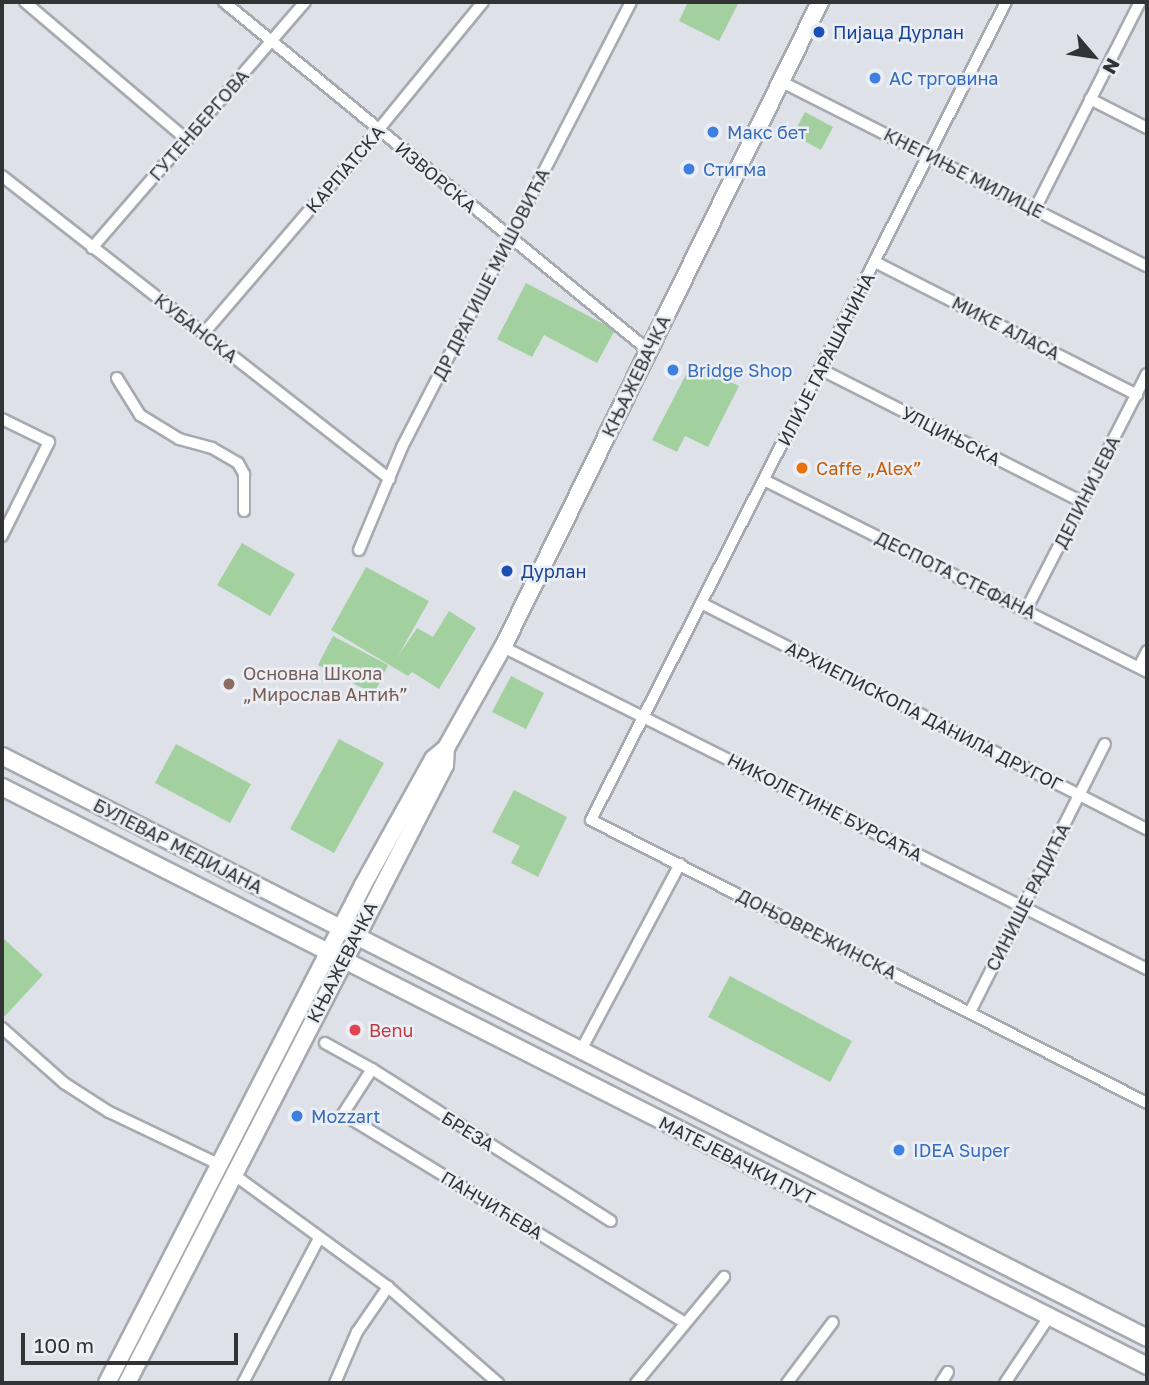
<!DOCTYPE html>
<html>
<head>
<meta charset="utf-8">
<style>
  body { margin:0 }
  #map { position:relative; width:1149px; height:1385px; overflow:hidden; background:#dee1e8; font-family:"Golos Text",sans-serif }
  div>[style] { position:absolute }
  .green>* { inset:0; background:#a2d19f }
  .roads { filter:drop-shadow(2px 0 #a7aab0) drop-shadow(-2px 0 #a7aab0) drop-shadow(0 2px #a7aab0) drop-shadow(0 -2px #a7aab0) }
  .minor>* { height:10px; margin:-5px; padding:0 5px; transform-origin:5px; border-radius:5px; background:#fff }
  .secondary>* { height:16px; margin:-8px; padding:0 8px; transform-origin:8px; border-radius:8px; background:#fff }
  .dots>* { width:19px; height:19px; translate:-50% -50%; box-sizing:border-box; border:4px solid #ebeff5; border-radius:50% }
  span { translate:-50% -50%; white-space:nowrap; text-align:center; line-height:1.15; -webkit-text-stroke:5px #ebeff5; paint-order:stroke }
  .transit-label { font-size:18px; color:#164399 }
  .left { translate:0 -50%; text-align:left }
  .shop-label { font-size:18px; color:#366cbe }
  .street-label { font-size:18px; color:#313335 }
  .food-label { font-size:18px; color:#c56008 }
  .education-label { font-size:18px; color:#785e54 }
  .health-label { font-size:18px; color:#be3a42 }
  .frame { position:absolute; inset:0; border:4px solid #313335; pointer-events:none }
  .north { position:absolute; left:1058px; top:21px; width:70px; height:70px; -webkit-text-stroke:5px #ebeff5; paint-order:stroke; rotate:119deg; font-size:19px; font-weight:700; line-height:28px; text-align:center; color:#313335 }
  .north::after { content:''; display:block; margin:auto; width:24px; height:32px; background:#313335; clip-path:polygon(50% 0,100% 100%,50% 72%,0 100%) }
  .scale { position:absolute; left:21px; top:1333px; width:217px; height:32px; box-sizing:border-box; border:4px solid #313335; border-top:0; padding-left:9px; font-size:21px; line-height:24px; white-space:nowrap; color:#313335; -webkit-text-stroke:5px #ebeff5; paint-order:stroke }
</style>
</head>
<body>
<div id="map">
  <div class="green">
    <i style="clip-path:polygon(688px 2px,739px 2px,719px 41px,679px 21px)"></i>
    <i style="clip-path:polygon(805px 112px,833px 127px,821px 150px,793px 135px)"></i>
    <i style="clip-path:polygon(526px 283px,615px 330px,597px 363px,544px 335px,532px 357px,497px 339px)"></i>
    <i style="clip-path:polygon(692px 363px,739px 386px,708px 447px,685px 436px,677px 452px,652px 440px)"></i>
    <i style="clip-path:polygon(242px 543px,295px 574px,270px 616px,217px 585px)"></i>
    <i style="clip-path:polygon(366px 567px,429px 601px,398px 656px,417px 628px,433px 637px,449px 611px,476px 628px,439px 689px,412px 672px,408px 676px,331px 630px)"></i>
    <i style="clip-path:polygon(333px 636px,388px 665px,374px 694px,318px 665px)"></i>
    <i style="clip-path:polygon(511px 676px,544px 693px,526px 729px,492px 712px)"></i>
    <i style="clip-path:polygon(339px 739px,384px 763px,334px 853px,290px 829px)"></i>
    <i style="clip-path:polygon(176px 744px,251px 784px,230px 823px,155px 783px)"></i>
    <i style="clip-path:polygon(514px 790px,567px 817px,538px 877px,511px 863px,520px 846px,492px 832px)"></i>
    <i style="clip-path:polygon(2px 937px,43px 975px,5px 1016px,2px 1014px)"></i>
    <i style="clip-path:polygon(730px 976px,852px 1041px,830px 1082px,708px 1017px)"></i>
  </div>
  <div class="roads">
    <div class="minor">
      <i style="left:25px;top:2px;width:213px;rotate:40.4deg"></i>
      <i style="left:224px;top:2px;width:549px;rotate:39.38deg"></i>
      <i style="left:1006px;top:2px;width:917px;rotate:116.9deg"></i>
      <i style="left:591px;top:820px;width:624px;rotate:26.98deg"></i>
      <i style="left:780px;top:81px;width:411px;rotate:26.8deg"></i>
      <i style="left:1090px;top:99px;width:64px;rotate:27deg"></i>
      <i style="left:2px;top:176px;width:492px;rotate:38deg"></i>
      <i style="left:1035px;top:209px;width:232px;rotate:-63.1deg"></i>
      <i style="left:92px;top:248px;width:325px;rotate:-49.1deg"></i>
      <i style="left:875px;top:262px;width:294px;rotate:26.9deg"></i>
      <i style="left:204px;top:333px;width:269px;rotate:-49.4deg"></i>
      <i style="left:379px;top:129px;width:164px;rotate:-50.7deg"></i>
      <i style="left:820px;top:369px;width:294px;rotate:26.9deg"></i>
      <i style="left:117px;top:378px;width:44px;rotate:58.1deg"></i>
      <i style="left:140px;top:415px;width:46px;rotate:31.6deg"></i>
      <i style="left:179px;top:439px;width:34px;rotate:15deg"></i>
      <i style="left:212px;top:448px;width:30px;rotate:30deg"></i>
      <i style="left:238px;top:463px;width:13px;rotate:61deg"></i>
      <i style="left:244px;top:474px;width:37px;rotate:90deg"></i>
      <i style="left:2px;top:419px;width:52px;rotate:26.1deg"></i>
      <i style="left:49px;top:442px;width:105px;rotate:116.6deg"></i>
      <i style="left:764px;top:480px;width:428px;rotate:26.6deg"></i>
      <i style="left:359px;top:550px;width:112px;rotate:-67.3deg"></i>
      <i style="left:402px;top:447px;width:500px;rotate:-62.77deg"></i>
      <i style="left:701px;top:603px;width:500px;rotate:26.9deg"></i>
      <i style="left:1026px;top:610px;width:265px;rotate:-62.9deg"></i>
      <i style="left:503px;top:647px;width:720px;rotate:26.57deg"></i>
      <i style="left:1139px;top:667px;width:18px;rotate:-63deg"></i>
      <i style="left:970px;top:1012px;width:300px;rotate:-63.3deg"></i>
      <i style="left:2px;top:1028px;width:83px;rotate:41.6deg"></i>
      <i style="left:64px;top:1083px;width:54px;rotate:32.8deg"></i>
      <i style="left:109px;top:1112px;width:123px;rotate:25.5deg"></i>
      <i style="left:325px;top:1043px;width:54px;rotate:29deg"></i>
      <i style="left:372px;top:1069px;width:283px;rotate:32.5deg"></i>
      <i style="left:580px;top:1052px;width:213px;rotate:-62deg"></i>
      <i style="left:372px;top:1069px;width:54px;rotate:122.8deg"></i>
      <i style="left:343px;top:1114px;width:401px;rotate:31.4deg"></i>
      <i style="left:233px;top:1174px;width:192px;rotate:36.1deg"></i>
      <i style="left:388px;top:1287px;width:146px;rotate:41.1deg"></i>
      <i style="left:243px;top:1383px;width:164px;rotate:-62.3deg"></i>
      <i style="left:335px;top:1383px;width:56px;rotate:-66.7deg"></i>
      <i style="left:357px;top:1332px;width:55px;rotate:-55.4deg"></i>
      <i style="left:636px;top:1383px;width:138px;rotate:-50.3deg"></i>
      <i style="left:787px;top:1383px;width:76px;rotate:-53deg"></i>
      <i style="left:941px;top:1383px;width:13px;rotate:-58deg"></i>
      <i style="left:1005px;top:1383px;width:79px;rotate:-56.3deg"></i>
    </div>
    <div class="secondary">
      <i style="left:2px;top:756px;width:1284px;rotate:26.94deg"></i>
      <i style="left:2px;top:787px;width:1283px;rotate:26.82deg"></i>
      <i style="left:107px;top:1383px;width:560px;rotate:-62.79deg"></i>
      <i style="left:363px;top:885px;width:144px;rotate:-60.9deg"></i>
      <i style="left:433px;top:759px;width:17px;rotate:-40deg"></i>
      <i style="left:446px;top:748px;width:116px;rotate:-60.6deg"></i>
      <i style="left:503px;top:647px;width:719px;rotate:-63.83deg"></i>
      <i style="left:127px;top:1383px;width:695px;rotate:-62.77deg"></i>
      <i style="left:445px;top:765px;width:17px;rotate:-87deg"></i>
    </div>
  </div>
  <div class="dots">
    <i style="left:819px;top:32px;background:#1a4fb4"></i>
    <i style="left:875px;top:78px;background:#3f7fe0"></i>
    <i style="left:713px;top:132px;background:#3f7fe0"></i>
    <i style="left:689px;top:169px;background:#3f7fe0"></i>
    <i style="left:673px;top:370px;background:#3f7fe0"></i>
    <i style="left:802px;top:468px;background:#e8710a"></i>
    <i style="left:507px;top:571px;background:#1a4fb4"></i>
    <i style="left:229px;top:684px;background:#8d6e63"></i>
    <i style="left:355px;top:1030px;background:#e0444e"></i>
    <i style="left:297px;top:1116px;background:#3f7fe0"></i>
    <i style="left:899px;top:1150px;background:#3f7fe0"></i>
  </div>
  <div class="transit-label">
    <span class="left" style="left:833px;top:32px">Пијаца Дурлан</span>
    <span class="left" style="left:521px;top:571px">Дурлан</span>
  </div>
  <div class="shop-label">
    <span class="left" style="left:889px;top:78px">АС трговина</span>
    <span class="left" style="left:727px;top:132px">Макс бет</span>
    <span class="left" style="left:703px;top:169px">Стигма</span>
    <span class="left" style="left:687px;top:370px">Bridge Shop</span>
    <span class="left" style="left:311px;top:1116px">Mozzart</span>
    <span class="left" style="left:913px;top:1150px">IDEA Super</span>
  </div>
  <div class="street-label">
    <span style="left:199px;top:125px;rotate:-49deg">ГУТЕНБЕРГОВА</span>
    <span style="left:345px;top:169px;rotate:-49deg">КАРПАТСКА</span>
    <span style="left:964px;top:173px;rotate:27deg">КНЕГИЊЕ МИЛИЦЕ</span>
    <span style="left:436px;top:177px;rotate:40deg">ИЗВОРСКА</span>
    <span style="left:491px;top:274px;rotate:-63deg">ДР ДРАГИШЕ МИШОВИЋА</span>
    <span style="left:196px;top:328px;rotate:38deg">КУБАНСКА</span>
    <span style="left:1006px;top:328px;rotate:27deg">МИКЕ АЛАСА</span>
    <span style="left:826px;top:359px;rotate:-63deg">ИЛИЈЕ ГАРАШАНИНА</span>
    <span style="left:636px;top:376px;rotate:-64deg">КЊАЖЕВАЧКА</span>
    <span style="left:951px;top:436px;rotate:27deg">УЛЦИЊСКА</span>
    <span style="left:1087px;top:492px;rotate:-63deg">ДЕЛИНИЈЕВА</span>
    <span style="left:956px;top:575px;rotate:26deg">ДЕСПОТА СТЕФАНА</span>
    <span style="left:924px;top:716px;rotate:27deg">АРХИЕПИСКОПА ДАНИЛА ДРУГОГ</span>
    <span style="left:825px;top:807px;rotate:27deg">НИКОЛЕТИНЕ БУРСАЋА</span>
    <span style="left:178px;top:846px;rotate:27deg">БУЛЕВАР МЕДИЈАНА</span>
    <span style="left:1028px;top:897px;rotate:-63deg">СИНИШЕ РАДИЋА</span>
    <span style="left:817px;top:934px;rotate:27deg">ДОЊОВРЕЖИНСКА</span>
    <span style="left:342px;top:962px;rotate:-63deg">КЊАЖЕВАЧКА</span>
    <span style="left:468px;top:1131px;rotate:32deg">БРЕЗА</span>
    <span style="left:737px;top:1160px;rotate:27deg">МАТЕЈЕВАЧКИ ПУТ</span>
    <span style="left:492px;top:1205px;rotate:31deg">ПАНЧИЋЕВА</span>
  </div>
  <div class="food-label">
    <span class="left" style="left:816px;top:468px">Caffe „Alex”</span>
  </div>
  <div class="education-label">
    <span class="left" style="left:243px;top:684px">Основна Школа<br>„Мирослав Антић”</span>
  </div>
  <div class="health-label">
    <span class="left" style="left:369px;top:1030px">Benu</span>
  </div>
  <div class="frame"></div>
  <div class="north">N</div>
  <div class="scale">100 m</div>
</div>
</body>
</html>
